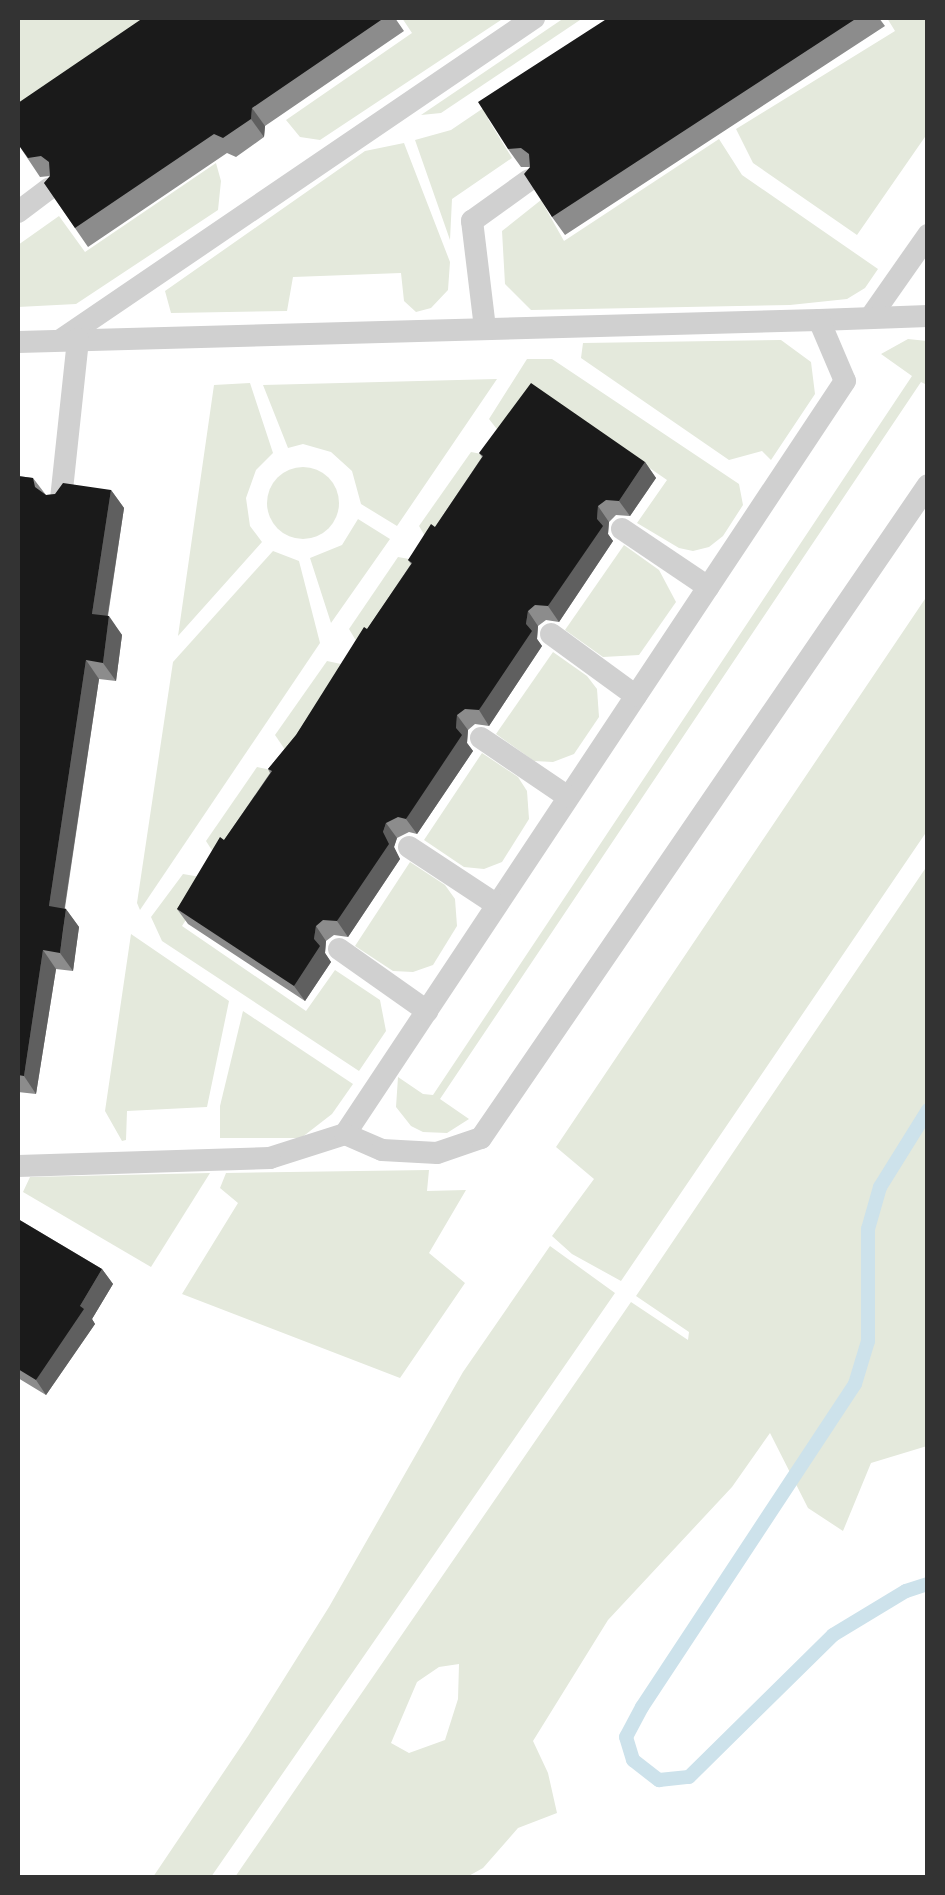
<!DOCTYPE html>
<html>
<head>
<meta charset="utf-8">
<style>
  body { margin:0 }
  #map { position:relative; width:945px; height:1895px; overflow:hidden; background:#fff; font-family:"Noto Sans",sans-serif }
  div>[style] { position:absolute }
  .green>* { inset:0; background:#e4e9dc }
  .round { border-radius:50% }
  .stream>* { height:14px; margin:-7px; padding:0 7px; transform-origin:7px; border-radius:7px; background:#cde2eb }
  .service>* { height:22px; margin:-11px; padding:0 11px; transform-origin:11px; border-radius:11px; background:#d0d0d0 }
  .wall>* { inset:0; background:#8c8c8c }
  .shaded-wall>* { inset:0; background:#5f5f5f }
  .building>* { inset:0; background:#1a1a1a }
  span { translate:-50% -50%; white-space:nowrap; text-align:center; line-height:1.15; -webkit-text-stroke:10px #fff; paint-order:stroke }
  .frame { position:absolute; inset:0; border:20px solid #333; pointer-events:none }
</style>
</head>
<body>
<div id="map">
  <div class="green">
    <i style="clip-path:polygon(18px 18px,148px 18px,18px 125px)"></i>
    <i style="clip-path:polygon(402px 18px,504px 18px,320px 140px,300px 137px,286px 120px,412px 33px)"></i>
    <i style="clip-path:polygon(564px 18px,583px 18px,441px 113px,421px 115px)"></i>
    <i style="clip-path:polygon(608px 18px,628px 30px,488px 119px,512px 158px,452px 199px,450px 240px,415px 140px,451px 130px,600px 29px)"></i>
    <i style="clip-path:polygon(887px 18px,927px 18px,927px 134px,857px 235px,753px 163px,736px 129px,895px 31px)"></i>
    <i style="clip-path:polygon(719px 139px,742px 175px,878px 269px,865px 288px,847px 299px,790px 305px,531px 310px,505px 284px,502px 231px,541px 200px,564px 241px)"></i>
    <i style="clip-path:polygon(404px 143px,450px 262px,448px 290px,431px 308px,416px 312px,404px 301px,401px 273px,293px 277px,287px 311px,171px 313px,165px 291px,365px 151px)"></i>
    <i style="clip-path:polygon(216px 163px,221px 181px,218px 210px,76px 304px,18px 307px,18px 245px,59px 216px,85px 252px)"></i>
    <i style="clip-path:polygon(908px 339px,927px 341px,927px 385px,921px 382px,440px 1099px,469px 1119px,447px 1133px,423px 1132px,411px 1126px,396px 1107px,398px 1077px,423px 1094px,433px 1095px,912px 376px,881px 354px)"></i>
    <i style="clip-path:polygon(781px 340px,811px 362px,815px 394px,771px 460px,762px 451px,729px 460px,581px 358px,583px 343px)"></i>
    <i style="clip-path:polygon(527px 359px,552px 359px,739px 484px,743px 505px,723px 536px,709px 547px,693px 551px,679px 548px,637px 523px,667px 480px,544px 395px,503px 437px,489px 419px)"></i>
    <i style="clip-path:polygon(497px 379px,397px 526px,361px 504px,352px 471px,331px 452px,303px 444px,288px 448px,263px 385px)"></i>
    <i style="clip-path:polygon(250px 383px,273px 453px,256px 470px,246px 498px,250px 526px,262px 542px,178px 636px,214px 385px)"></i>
    <i style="clip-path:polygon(471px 452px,498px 457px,434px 551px,419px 526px)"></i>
    <i class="round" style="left:267px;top:467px;width:72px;height:72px"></i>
    <i style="clip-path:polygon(358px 519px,390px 539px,331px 623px,310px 558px,342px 545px)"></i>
    <i style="clip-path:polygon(624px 545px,659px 570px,676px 602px,639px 655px,603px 657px,565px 630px)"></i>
    <i style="clip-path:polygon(273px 551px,299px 561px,320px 643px,140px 910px,137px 903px,173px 662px)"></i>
    <i style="clip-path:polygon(398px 557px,426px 562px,364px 654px,349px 629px)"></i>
    <i style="clip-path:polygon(927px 596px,927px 831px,621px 1281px,572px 1254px,552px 1236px,594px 1179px,556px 1147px)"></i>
    <i style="clip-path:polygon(553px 652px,587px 676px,597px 689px,599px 717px,574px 754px,553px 762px,534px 761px,496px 734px)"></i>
    <i style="clip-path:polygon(327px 661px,355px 667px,292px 760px,275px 735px)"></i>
    <i style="clip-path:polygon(482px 753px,518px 777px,527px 791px,529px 819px,502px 862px,484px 869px,464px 867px,424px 840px)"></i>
    <i style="clip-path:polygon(257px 767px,285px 773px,222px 866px,206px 841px)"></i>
    <i style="clip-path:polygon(410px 862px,445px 885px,455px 899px,457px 926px,433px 965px,413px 972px,393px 971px,355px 946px)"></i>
    <i style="clip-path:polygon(evenodd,927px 866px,927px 1446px,871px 1463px,843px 1531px,808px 1508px,770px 1433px,732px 1487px,608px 1620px,533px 1741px,548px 1773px,557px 1813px,518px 1828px,483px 1868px,465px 1878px,235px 1877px,631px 1302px,688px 1340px,689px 1332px,636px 1296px,927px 866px,459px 1664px,458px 1699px,445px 1740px,409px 1753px,391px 1743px,417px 1682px,439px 1667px,459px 1664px)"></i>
    <i style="clip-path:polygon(183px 874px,212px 879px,182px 926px,306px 1011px,335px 970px,380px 1000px,386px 1031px,359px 1071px,162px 941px,151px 917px)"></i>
    <i style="clip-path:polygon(131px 934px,229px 1001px,207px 1107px,127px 1111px,126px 1140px,122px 1141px,105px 1111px)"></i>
    <i style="clip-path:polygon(243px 1011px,353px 1084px,332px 1114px,301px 1138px,220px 1138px,220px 1106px)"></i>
    <i style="clip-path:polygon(429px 1170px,427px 1191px,466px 1190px,429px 1253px,465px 1283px,400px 1378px,182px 1294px,238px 1203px,220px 1188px,226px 1173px)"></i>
    <i style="clip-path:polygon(210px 1173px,151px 1267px,23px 1192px,30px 1177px)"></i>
    <i style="clip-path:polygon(550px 1246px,615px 1293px,211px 1877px,153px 1877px,248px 1736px,329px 1607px,463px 1372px)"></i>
  </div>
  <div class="stream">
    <i style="left:928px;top:1110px;width:91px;rotate:121.9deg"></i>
    <i style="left:880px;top:1187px;width:44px;rotate:105.9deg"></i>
    <i style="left:868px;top:1229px;width:112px;rotate:90deg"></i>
    <i style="left:868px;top:1341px;width:45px;rotate:106.8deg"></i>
    <i style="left:855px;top:1384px;width:387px;rotate:123.4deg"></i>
    <i style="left:642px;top:1707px;width:34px;rotate:118deg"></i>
    <i style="left:626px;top:1737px;width:24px;rotate:73deg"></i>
    <i style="left:633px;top:1760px;width:33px;rotate:38deg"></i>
    <i style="left:659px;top:1780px;width:30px;rotate:-6deg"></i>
    <i style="left:689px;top:1777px;width:202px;rotate:-44.6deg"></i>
    <i style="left:833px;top:1635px;width:85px;rotate:-31.1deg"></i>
    <i style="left:906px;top:1591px;width:23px;rotate:-18deg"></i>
  </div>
  <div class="service">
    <i style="left:18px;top:212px;width:39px;rotate:-37deg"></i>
    <i style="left:872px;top:315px;width:98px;rotate:-55deg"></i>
    <i style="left:819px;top:320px;width:109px;rotate:-2.1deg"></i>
    <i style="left:485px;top:328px;width:108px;rotate:-96.9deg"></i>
    <i style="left:472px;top:221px;width:70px;rotate:-35.7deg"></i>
    <i style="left:62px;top:339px;width:571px;rotate:-34.22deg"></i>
    <i style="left:18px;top:342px;width:801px;rotate:-1.57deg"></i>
    <i style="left:819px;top:320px;width:66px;rotate:66.9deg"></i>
    <i style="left:845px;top:381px;width:904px;rotate:123.58deg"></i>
    <i style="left:345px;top:1134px;width:79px;rotate:162.3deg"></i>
    <i style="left:270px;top:1158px;width:252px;rotate:178.2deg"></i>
    <i style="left:61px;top:499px;width:161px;rotate:-83.9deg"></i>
    <i style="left:622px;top:529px;width:104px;rotate:34deg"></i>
    <i style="left:551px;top:634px;width:105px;rotate:36.1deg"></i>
    <i style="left:481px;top:738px;width:105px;rotate:34.1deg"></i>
    <i style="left:409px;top:847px;width:105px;rotate:33.4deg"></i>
    <i style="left:339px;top:949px;width:108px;rotate:35.2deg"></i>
    <i style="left:345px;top:1134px;width:40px;rotate:23.4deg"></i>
    <i style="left:382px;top:1150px;width:55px;rotate:3.1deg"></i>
    <i style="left:437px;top:1153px;width:46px;rotate:-18.8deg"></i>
    <i style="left:481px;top:1138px;width:791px;rotate:-55.61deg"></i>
  </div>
  <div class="wall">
    <i style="clip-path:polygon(143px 18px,395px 18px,404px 31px,265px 126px,264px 137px,236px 157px,227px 153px,88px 247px,44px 183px,50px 176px,40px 177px,18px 144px)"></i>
    <i style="clip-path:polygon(608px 18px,879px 18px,885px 26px,565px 235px,552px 217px,530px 167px,521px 167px,508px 149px)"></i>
    <i style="clip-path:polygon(479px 453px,645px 462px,656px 478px,630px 516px,616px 515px,609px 522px,608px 534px,613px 541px,559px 622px,546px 620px,538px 626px,537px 639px,542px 646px,489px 726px,475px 724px,468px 730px,467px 743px,473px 751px,417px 834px,409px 832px,397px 838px,394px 847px,400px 859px,348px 937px,334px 935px,326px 941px,325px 953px,331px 962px,305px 1001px,188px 924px,177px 909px,270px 773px,268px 769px,296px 735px,411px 564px,408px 560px,435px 527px,482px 457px)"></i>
    <i style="clip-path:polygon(18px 476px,33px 478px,46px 495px,111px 490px,124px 508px,108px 616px,122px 635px,116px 681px,99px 679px,65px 908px,79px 927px,76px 948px,73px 971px,56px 969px,36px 1094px,18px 1092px)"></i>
    <i style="clip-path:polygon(18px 1219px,102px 1269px,113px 1284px,92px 1319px,95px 1324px,46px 1395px,18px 1378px)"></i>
  </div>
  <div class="shaded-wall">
    <i style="clip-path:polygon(252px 108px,265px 126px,264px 137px,251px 119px)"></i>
    <i style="clip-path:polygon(645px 462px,656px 478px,630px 516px,619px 501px)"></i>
    <i style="clip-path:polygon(111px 490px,124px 508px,105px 632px,92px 614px)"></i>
    <i style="clip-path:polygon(598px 506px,609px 522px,608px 534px,613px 541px,559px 622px,548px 606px,597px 519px)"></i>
    <i style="clip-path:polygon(528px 611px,538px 626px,537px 639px,542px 646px,489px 726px,479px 710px,526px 624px)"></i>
    <i style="clip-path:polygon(109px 616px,122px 635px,116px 681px,103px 663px)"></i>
    <i style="clip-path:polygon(86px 660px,99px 679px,62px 924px,49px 906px)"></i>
    <i style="clip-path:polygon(457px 715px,468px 730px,467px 743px,473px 751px,417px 834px,406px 819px,456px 728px)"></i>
    <i style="clip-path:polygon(386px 823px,397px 838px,394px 847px,400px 859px,348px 937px,337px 921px,383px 832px)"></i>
    <i style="clip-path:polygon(66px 909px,79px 927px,73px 971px,60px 953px)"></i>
    <i style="clip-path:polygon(316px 926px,326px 941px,325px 953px,331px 962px,305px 1001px,294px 986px,314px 939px)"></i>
    <i style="clip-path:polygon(43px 950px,56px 969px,36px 1094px,24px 1076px)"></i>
    <i style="clip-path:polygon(102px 1269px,113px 1284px,92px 1319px,95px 1324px,46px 1395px,36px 1380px)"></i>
  </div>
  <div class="building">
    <i style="clip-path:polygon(143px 18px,384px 18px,252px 108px,251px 119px,223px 138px,214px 134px,75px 228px,44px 183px,50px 176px,49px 162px,41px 156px,28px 158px,18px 144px,18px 103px)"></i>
    <i style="clip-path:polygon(608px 18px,857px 18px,552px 217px,524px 174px,530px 167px,529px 154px,521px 148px,508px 149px,478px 102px)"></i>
    <i style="clip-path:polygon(531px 383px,645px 462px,619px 501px,606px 500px,598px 506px,597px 519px,603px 526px,548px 606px,535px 605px,528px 611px,526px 624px,532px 631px,479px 710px,465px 709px,457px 715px,456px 728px,462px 735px,406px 819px,398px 817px,386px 823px,383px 832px,389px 844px,337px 921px,323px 920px,316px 926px,314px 939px,320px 946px,294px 986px,177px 909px,220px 837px,224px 840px,272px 771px,268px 769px,296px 735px,364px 627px,367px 629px,412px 563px,408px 560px,431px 524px,435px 527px,483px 456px,479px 453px)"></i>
    <i style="clip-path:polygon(18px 476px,33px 478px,35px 487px,46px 495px,55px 494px,63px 483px,111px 490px,92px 614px,109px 616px,103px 663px,86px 660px,49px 906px,66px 909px,63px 930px,60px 953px,43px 950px,24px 1076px,18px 1075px)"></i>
    <i style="clip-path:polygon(18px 1219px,102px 1269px,80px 1306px,84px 1309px,36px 1380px,18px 1369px)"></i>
  </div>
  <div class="frame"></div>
</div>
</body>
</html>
